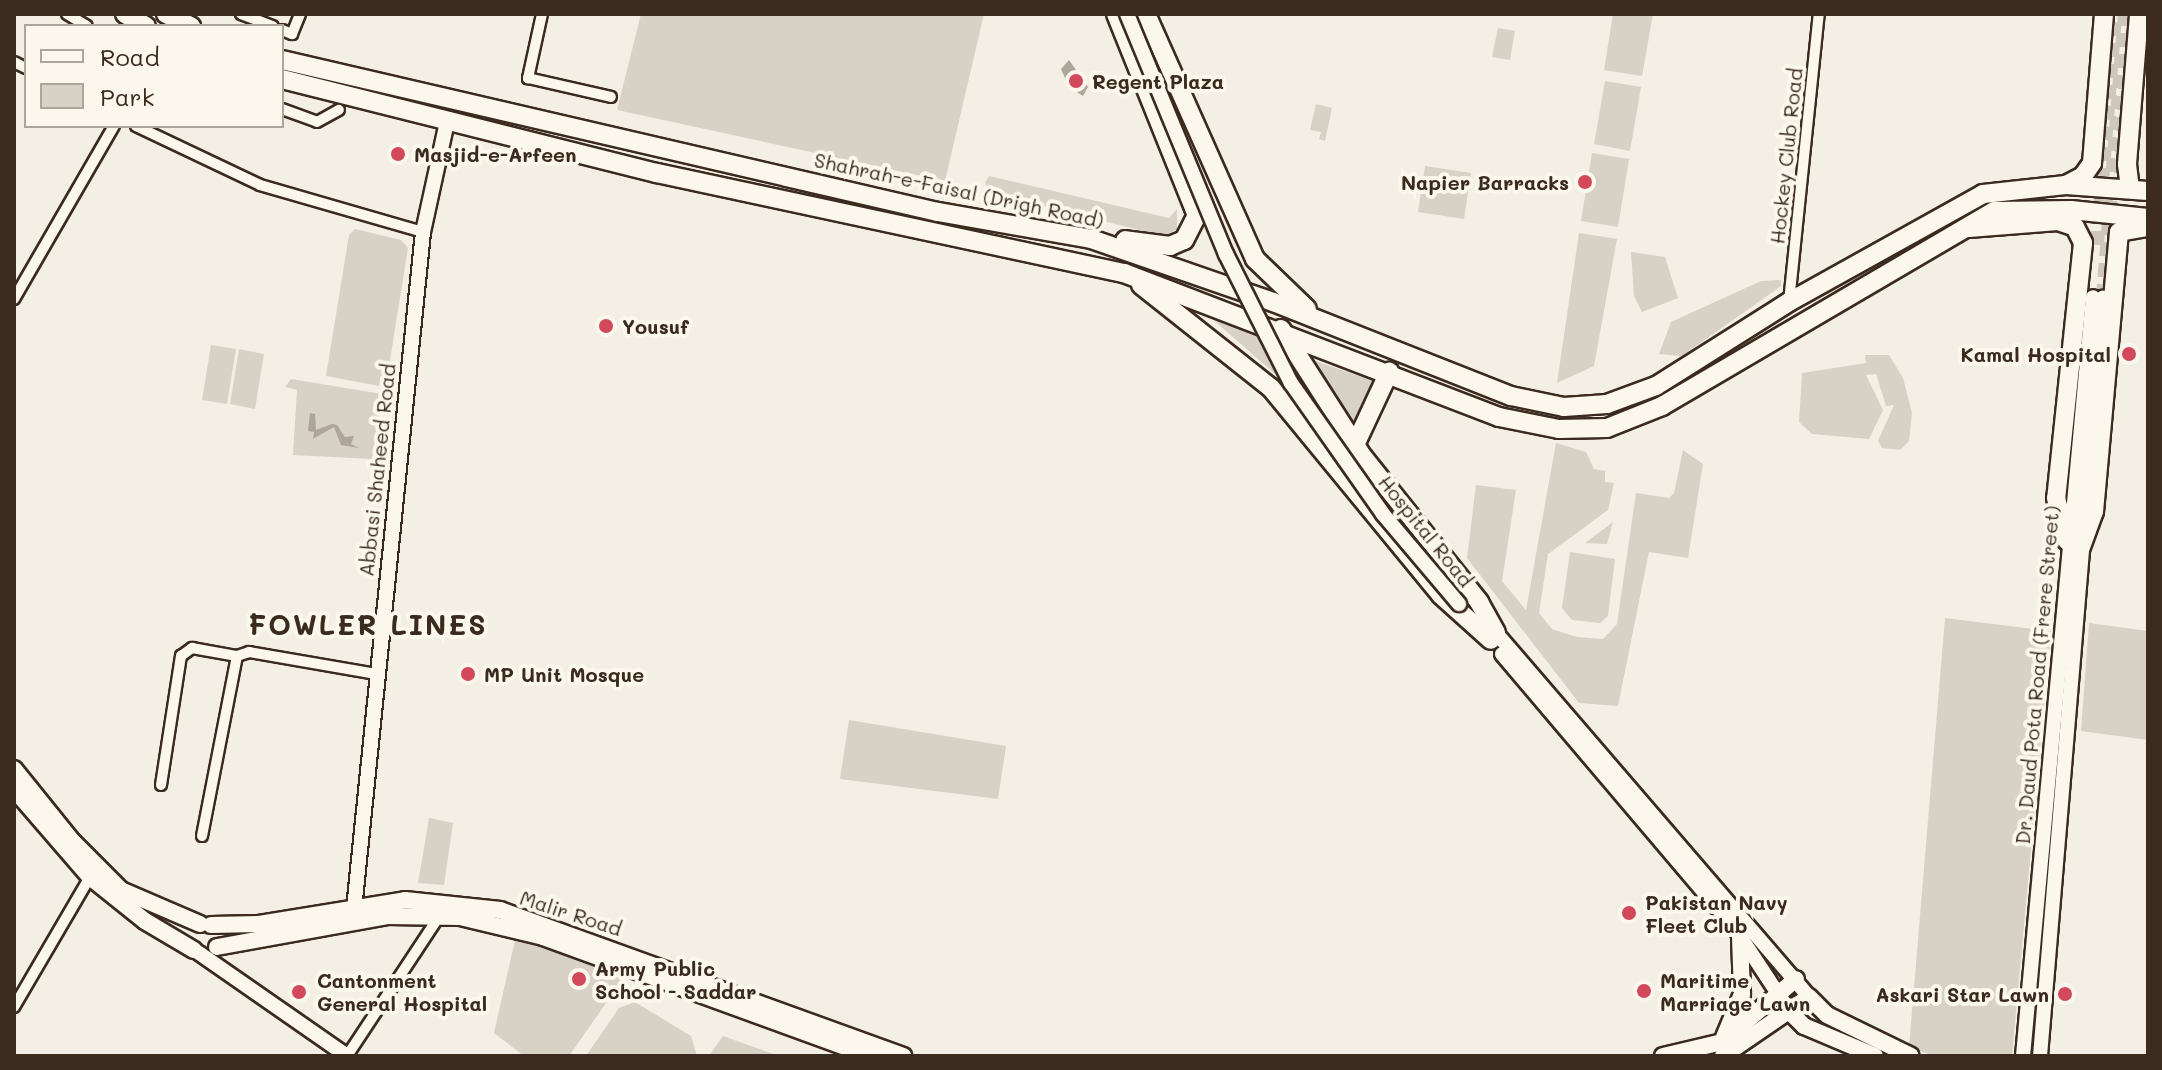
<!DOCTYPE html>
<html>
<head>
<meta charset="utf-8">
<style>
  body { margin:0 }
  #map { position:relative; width:2162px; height:1070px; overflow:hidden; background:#f3efe4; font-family:Mali,sans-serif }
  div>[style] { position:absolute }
  .green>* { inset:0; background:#d8d1c6 }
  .water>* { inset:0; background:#afa69a }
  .secondary-tunnel>* { height:14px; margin-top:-7px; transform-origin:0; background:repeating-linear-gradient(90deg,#cec8bc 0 14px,transparent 0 21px) }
  .roads { filter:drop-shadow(2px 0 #3b2a1e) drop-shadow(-2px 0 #3b2a1e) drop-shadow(0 2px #3b2a1e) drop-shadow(0 -2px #3b2a1e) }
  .street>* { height:10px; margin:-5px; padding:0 5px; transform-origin:5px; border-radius:5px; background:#fbf7ec }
  .secondary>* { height:14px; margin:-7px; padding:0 7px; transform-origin:7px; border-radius:7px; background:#fbf7ec }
  .primary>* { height:16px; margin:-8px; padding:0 8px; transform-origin:8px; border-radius:8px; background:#fbf7ec }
  .highway>* { height:18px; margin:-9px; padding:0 9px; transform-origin:9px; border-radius:9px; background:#fbf7ec }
  .bridges { filter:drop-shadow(2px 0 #3b2a1e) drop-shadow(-2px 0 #3b2a1e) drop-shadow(0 2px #3b2a1e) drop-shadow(0 -2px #3b2a1e) }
  .secondary-bridge>* { height:14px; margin:-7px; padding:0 7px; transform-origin:7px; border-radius:7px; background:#fbf7ec }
  .dots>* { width:22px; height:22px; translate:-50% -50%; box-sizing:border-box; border:4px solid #fbf7ec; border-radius:50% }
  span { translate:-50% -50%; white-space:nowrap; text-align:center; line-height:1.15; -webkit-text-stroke:8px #fbf7ec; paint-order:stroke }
  .poi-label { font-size:20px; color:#3b2a1e; font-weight:700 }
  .left { translate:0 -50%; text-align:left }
  .right { translate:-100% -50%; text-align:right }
  .street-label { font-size:20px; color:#3b2a1e }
  .district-label { font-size:28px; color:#3b2a1e; font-weight:700; letter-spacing:2px }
  .frame { position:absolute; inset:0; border:16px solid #3b2a1e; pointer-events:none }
  .legend { position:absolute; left:24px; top:24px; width:260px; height:104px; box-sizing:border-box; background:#fbf7ec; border:2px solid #aea59a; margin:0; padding:10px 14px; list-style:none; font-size:24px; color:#3b2a1e }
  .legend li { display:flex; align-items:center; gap:16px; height:40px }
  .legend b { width:40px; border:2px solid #aea59a }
</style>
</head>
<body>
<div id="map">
  <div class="green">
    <i style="clip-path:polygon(641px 14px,984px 14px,945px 181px,617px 110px)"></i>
    <i style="clip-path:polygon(1613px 14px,1653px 14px,1642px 76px,1604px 70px)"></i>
    <i style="clip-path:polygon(1498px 28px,1515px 31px,1510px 60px,1492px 57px)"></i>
    <i style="clip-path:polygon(1605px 81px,1641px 87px,1630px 151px,1594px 144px)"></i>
    <i style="clip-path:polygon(1316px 104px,1332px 108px,1325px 141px,1319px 139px,1321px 132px,1310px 130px)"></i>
    <i style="clip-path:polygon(1592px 153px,1629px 159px,1618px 227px,1581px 221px)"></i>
    <i style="clip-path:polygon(1425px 166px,1471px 173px,1464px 219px,1418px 212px)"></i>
    <i style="clip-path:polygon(989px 176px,1169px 218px,1177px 209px,1177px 229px,1164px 236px,990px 193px,985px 182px)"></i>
    <i style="clip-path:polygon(355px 229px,401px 240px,408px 248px,387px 379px,379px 386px,326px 376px,349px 235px)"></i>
    <i style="clip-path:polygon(1579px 233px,1617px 239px,1594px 366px,1557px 383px)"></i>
    <i style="clip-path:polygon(1631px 252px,1665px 257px,1678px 298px,1642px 312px,1634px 296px)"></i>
    <i style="clip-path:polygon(1781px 280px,1781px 286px,1682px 356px,1659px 354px,1671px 322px,1761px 281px)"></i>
    <i style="clip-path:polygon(1209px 316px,1259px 335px,1281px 379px)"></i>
    <i style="clip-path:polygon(211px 345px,236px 349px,227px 404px,202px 400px)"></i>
    <i style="clip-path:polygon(239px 349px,264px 354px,255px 409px,230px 404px)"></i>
    <i style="clip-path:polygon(1865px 355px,1889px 355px,1903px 378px,1912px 413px,1909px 441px,1900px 450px,1882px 448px,1878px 441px,1894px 405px,1886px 406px,1876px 374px,1866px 375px,1883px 410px,1869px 439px,1812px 434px,1799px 422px,1802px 373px,1866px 363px)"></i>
    <i style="clip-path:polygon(1301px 356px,1373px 381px,1356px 432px)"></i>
    <i style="clip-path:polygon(291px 379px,382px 394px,372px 459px,293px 455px,297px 390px,285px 387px)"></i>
    <i style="clip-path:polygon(1556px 443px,1586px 452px,1594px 469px,1605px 471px,1605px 482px,1614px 483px,1608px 510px,1548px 554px,1539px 613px,1552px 629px,1577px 637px,1603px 639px,1617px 624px,1636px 493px,1669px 498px,1674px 493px,1683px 450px,1703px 464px,1688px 558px,1649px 552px,1618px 706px,1579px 703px,1467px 558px,1476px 485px,1516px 490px,1502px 581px,1526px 610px)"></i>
    <i style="clip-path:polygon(1613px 522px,1607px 544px,1585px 543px)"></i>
    <i style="clip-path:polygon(1570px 552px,1615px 559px,1608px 616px,1600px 623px,1572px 620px,1562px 608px)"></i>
    <i style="clip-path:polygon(1945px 618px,2051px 631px,2012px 1056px,1934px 1056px,1909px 1047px)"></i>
    <i style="clip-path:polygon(2089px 623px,2148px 631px,2148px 740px,2081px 731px)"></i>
    <i style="clip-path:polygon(849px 720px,1006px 746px,998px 799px,840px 779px)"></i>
    <i style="clip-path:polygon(429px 818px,453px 823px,444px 885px,418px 883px)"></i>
    <i style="clip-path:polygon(518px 927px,627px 973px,569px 1056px,524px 1056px,494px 1033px)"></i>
    <i style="clip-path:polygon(635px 1002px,691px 1036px,697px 1056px,586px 1056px,619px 1008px)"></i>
    <i style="clip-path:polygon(723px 1036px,779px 1056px,709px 1056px)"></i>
  </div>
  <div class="water">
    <i style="clip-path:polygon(1069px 60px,1088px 87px,1083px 96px,1069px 87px,1061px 69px)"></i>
    <i style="clip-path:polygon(310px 413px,315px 414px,316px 430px,332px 424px,337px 425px,345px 437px,354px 436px,351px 444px,359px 448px,341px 445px,334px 427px,313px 439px,314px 432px,308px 431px)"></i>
  </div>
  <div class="secondary-tunnel">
    <i style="left:2097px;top:245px;width:232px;rotate:-85.5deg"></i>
    <i style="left:2103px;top:298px;width:285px;rotate:-85.6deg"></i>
  </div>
  <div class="roads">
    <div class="street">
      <i style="left:67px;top:14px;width:23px;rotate:31deg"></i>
      <i style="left:241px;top:14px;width:34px;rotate:21deg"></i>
      <i style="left:542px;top:14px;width:66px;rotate:102.3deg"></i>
      <i style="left:528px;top:78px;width:85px;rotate:12.9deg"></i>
      <i style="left:282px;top:30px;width:11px;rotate:22deg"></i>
      <i style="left:292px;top:34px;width:22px;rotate:-68deg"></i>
      <i style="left:14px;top:62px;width:13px;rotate:27deg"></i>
      <i style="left:282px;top:109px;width:37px;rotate:20deg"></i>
      <i style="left:317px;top:122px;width:25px;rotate:-29deg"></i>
      <i style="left:136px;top:126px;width:137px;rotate:25.4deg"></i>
      <i style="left:260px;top:185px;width:170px;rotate:16.1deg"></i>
      <i style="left:14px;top:299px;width:200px;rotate:-60deg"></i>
      <i style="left:1789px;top:302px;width:290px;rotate:-84.1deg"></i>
      <i style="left:161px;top:785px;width:131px;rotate:-81.2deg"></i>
      <i style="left:181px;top:656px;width:14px;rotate:-36deg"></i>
      <i style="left:192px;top:648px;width:46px;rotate:10.1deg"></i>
      <i style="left:202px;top:836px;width:183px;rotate:-79deg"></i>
      <i style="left:237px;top:656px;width:13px;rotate:-18deg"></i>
      <i style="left:249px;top:652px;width:130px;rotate:9.8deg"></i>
      <i style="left:14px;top:1007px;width:151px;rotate:-59.7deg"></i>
      <i style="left:347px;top:1056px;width:169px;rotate:-56.6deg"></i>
    </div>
    <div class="secondary">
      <i style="left:1491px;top:627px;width:488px;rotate:49.3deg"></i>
      <i style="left:1502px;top:654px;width:362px;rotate:49.7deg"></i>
      <i style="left:1736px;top:930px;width:98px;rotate:56.6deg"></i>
      <i style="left:353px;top:919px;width:691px;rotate:-84.18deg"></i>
      <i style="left:423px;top:232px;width:113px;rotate:-77.7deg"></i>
      <i style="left:199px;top:953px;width:180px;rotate:34.8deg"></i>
      <i style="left:2023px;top:1056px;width:762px;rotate:-84.73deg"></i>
      <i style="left:2040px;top:1056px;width:761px;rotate:-85.25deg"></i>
    </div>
    <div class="primary">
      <i style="left:14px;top:769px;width:94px;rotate:51.1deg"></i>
      <i style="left:73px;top:842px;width:68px;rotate:45deg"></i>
      <i style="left:121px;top:890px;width:86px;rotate:23.3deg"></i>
      <i style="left:14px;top:789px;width:116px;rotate:49.2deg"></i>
      <i style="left:90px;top:877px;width:70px;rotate:38.7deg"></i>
      <i style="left:145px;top:921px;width:57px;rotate:30.6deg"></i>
      <i style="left:211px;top:925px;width:48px;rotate:-1.2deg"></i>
      <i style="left:259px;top:924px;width:148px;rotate:-9.3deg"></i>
      <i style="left:405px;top:900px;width:96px;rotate:6deg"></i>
      <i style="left:500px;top:910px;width:429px;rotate:19.9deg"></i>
      <i style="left:217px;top:947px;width:173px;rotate:-10.3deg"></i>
      <i style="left:387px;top:916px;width:73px;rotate:0.8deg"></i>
      <i style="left:460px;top:917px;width:85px;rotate:13.5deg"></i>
      <i style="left:543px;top:937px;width:348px;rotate:20deg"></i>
      <i style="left:1790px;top:1012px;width:20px;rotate:45deg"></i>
      <i style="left:1804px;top:1026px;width:77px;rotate:22.9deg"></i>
      <i style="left:1724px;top:1037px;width:47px;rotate:-67.3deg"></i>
      <i style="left:1742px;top:994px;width:56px;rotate:-92deg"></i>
      <i style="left:1663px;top:1056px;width:61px;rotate:-13.3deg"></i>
      <i style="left:1722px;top:1042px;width:97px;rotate:-40.4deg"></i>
      <i style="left:1723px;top:1056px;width:104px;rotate:-34.5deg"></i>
      <i style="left:1809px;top:997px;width:25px;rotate:45deg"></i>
      <i style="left:1827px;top:1015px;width:93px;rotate:26deg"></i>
    </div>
    <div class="highway">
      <i style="left:125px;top:14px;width:24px;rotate:30deg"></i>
      <i style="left:166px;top:14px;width:28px;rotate:26deg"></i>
      <i style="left:1116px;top:14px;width:217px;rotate:68.1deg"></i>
      <i style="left:1197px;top:215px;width:28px;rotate:117deg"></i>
      <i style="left:1184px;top:240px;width:15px;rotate:157deg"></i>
      <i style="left:1170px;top:246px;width:45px;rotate:-172.4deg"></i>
      <i style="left:1146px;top:14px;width:268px;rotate:66deg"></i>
      <i style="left:1255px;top:259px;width:72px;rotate:43.9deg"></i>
      <i style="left:282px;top:60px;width:673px;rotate:13.05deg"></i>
      <i style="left:938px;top:212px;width:155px;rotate:10deg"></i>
      <i style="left:1091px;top:239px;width:193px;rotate:19.1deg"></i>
      <i style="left:1273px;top:302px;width:256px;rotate:21.6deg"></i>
      <i style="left:1511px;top:396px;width:54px;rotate:11.7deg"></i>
      <i style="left:1564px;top:407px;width:43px;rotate:-4deg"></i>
      <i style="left:1607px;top:404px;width:52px;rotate:-20.2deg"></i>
      <i style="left:1656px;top:386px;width:157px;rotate:-32.3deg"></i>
      <i style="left:1789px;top:302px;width:222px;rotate:-29.1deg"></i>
      <i style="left:1983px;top:194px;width:83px;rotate:-6.2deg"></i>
      <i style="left:2066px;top:185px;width:82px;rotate:4.2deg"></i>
      <i style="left:282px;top:79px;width:387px;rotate:14.1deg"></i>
      <i style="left:657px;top:173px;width:478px;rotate:12.1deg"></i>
      <i style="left:1124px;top:273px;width:402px;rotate:21deg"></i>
      <i style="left:1499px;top:417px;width:61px;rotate:11.3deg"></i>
      <i style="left:1559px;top:429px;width:48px;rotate:-1.2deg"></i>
      <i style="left:1607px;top:428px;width:59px;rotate:-21.8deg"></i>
      <i style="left:1662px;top:406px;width:386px;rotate:-30.4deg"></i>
      <i style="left:1995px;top:211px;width:76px;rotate:-0.8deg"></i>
      <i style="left:2071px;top:210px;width:77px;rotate:5.9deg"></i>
      <i style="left:2066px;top:185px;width:19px;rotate:-28deg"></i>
      <i style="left:2083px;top:176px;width:16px;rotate:-55deg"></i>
      <i style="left:2092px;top:163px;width:149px;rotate:-85.4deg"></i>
      <i style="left:2130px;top:189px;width:25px;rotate:-97deg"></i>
      <i style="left:2127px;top:164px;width:150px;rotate:-85.4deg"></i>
      <i style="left:1969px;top:228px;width:89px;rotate:-4.5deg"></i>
      <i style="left:2058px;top:221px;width:18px;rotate:19deg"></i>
      <i style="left:2075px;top:227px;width:18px;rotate:63deg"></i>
      <i style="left:2083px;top:243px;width:256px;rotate:96deg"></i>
      <i style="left:2056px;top:498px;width:44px;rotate:75.7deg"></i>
      <i style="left:1141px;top:285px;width:166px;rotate:38.4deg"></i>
      <i style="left:1271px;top:388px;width:268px;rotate:50.6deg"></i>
      <i style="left:1441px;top:595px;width:67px;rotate:42deg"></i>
      <i style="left:1281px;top:329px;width:152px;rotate:57.4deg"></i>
      <i style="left:1363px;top:457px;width:186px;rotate:51.3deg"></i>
      <i style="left:1479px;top:602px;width:35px;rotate:61deg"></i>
      <i style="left:1355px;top:445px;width:81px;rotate:-65deg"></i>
      <i style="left:2081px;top:547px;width:37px;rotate:-70deg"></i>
      <i style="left:2094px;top:512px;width:281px;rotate:-84.9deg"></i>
      <i style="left:2119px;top:232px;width:29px;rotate:-10deg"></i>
    </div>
  </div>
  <div class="bridges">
    <div class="secondary-bridge">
      <i style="left:1127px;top:14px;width:260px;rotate:67.6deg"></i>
      <i style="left:1226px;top:254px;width:144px;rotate:63.3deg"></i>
      <i style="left:1291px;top:383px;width:160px;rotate:54.9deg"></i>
      <i style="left:1383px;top:514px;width:118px;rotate:49.8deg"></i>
    </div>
  </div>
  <div class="dots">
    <i style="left:1076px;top:81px;background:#d1495b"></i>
    <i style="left:398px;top:154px;background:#d1495b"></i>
    <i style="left:1585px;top:182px;background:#d1495b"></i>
    <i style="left:606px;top:326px;background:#d1495b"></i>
    <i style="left:2129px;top:354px;background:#d1495b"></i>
    <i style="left:468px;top:674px;background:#d1495b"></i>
    <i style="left:1629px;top:913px;background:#d1495b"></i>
    <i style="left:579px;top:979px;background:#d1495b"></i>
    <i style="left:1644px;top:991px;background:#d1495b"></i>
    <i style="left:299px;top:992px;background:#d1495b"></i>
    <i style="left:2065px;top:994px;background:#d1495b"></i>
  </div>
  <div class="poi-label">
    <span class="left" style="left:1092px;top:81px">Regent Plaza</span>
    <span class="left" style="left:414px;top:154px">Masjid-e-Arfeen</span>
    <span class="right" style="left:1569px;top:182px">Napier Barracks</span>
    <span class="left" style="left:622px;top:326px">Yousuf</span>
    <span class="right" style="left:2111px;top:354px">Kamal Hospital</span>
    <span class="left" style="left:484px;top:674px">MP Unit Mosque</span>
    <span class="left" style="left:1645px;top:914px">Pakistan Navy<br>Fleet Club</span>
    <span class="left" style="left:595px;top:980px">Army Public<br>School - Saddar</span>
    <span class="left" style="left:317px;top:992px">Cantonment<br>General Hospital</span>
    <span class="left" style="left:1660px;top:992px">Maritime<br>Marriage Lawn</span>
    <span class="right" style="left:2049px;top:994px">Askari Star Lawn</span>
  </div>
  <div class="street-label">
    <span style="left:1786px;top:156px;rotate:-84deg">Hockey Club Road</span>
    <span style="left:959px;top:190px;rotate:12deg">Shahrah-e-Faisal (Drigh Road)</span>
    <span style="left:377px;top:470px;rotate:-84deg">Abbasi Shaheed Road</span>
    <span style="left:1426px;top:531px;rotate:51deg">Hospital Road</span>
    <span style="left:2037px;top:675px;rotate:-85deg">Dr. Daud Pota Road (Frere Street)</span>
    <span style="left:571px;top:913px;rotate:18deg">Malir Road</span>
  </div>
  <div class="district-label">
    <span style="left:368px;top:624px">FOWLER LINES</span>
  </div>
  <div class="frame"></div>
  <ul class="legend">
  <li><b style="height:10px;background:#fbf7ec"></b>Road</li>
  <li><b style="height:22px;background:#d8d1c6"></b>Park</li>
  </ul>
</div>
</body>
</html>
